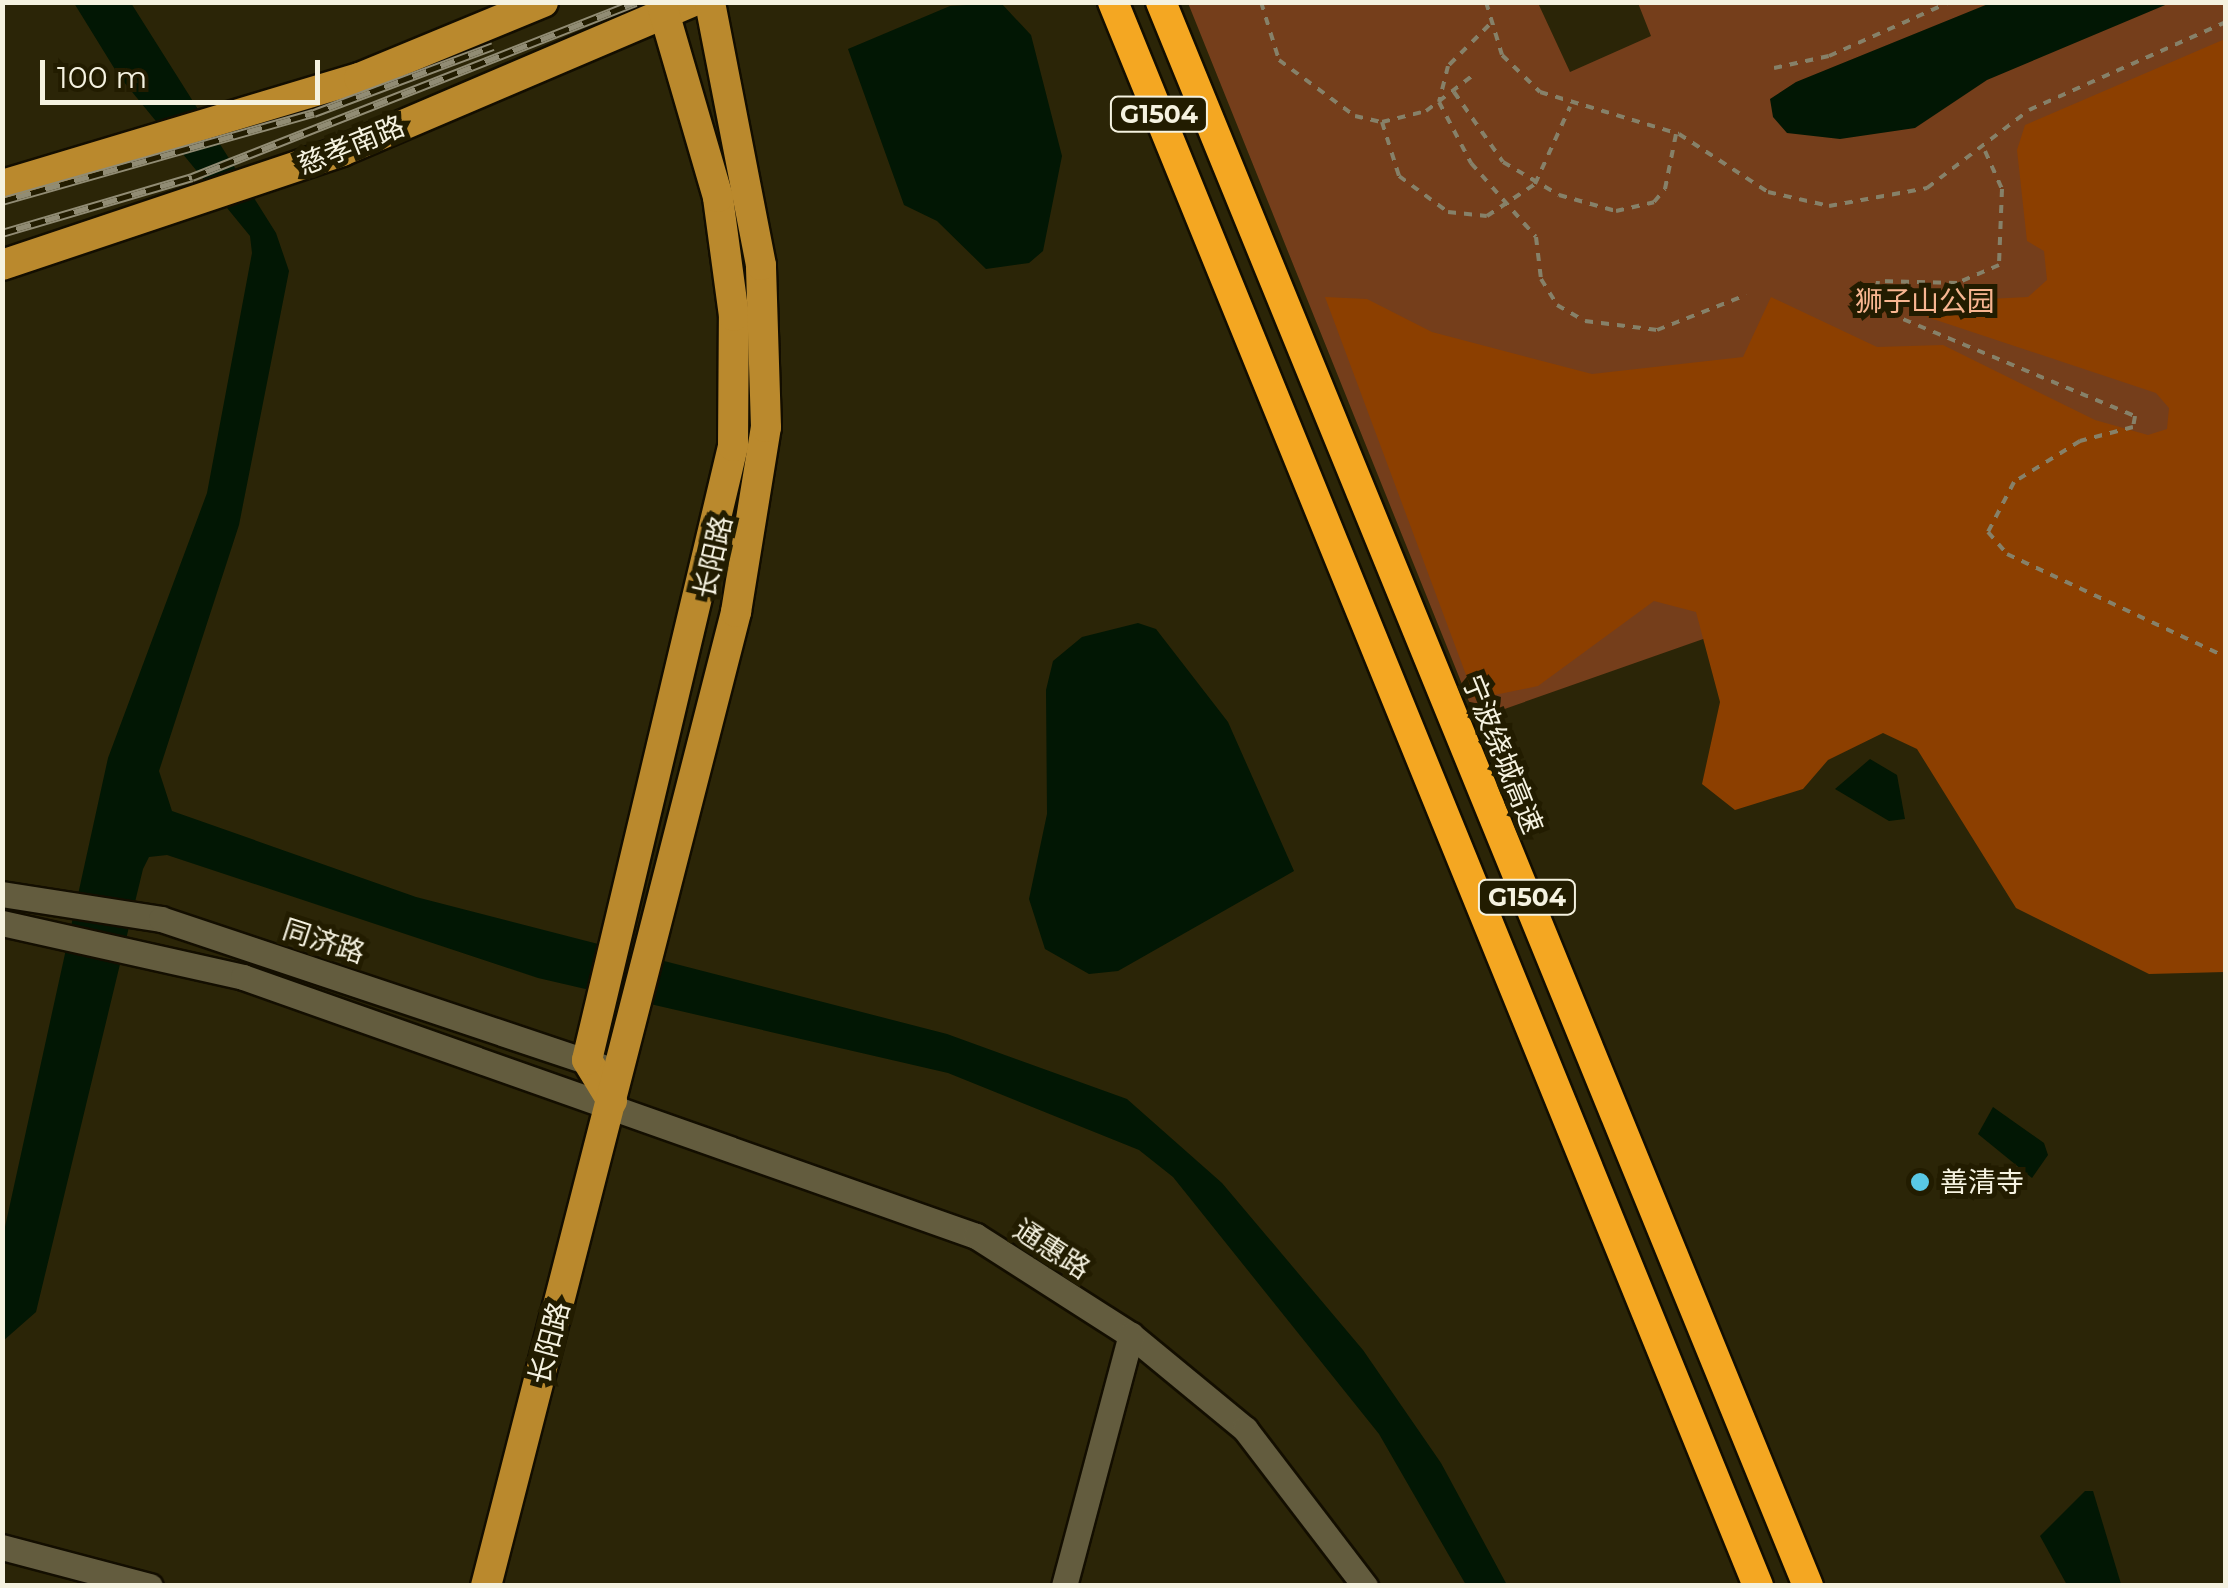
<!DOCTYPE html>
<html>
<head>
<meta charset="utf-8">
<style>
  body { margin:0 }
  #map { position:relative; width:2228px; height:1588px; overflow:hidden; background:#2b2507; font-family:Montserrat,"Noto Sans SC",sans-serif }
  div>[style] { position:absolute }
  .green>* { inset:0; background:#753e1b }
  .forest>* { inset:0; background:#8c3f00 }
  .water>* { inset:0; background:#021704 }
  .path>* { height:4px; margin-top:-2px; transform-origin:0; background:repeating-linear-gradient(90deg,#868169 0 8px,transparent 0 16px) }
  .roads { filter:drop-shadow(2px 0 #130e00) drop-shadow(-2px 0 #130e00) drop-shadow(0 2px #130e00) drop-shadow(0 -2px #130e00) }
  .minor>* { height:25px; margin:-12.5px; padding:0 12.5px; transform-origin:12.5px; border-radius:12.5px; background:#635c3e }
  .major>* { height:30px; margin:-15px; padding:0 15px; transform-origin:15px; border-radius:15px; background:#ba892d }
  .highway>* { height:30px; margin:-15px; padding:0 15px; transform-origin:15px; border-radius:15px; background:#f4a722 }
  .rail>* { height:9px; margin-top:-4.5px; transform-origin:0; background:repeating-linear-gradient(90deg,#221c00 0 15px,#918c74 0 30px); box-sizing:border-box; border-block:2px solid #918c74 }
  .dots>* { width:28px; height:28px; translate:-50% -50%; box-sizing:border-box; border:5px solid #221c00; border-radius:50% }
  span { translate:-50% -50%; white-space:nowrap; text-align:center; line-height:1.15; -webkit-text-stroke:10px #221c00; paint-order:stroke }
  .shield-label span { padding:2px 8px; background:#221c00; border:2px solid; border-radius:8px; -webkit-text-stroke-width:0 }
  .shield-label { font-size:25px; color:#f5f2e0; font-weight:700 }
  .street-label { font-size:28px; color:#f5f2e0 }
  .park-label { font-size:28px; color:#f8b691 }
  .poi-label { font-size:28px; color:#f5f2e0 }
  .left { translate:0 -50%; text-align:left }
  .frame { position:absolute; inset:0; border:5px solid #f5f2e0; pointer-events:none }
  .scale { position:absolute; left:40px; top:60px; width:280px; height:45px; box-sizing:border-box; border:5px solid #f5f2e0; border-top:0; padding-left:12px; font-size:30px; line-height:35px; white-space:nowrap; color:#f5f2e0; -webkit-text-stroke:8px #221c00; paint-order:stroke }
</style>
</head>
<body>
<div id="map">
  <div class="green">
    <i style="clip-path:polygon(1188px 3px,1538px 3px,1570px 72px,1651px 36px,1638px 3px,2225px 3px,2225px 926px,1845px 589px,1476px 719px)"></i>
  </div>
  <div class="forest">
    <i style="clip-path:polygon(2225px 39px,2225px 972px,2149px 974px,2016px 908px,1917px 749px,1883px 733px,1828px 760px,1803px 789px,1735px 810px,1702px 784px,1720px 702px,1696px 612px,1654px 601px,1538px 686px,1475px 699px,1325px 297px,1367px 299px,1432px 332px,1592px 374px,1743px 357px,1771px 297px,1877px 347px,1943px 345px,2095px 420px,2148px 435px,2167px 429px,2169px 408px,2156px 393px,1927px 317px,1927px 302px,2028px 297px,2047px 280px,2044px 251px,2027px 241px,2017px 150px,2025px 125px)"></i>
  </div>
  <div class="water">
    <i style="clip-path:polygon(1993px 2px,2170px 3px,1987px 80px,1915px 128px,1840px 139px,1787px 133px,1773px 117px,1770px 99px,1796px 82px)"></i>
    <i style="clip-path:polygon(74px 3px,131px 3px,276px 233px,289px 271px,239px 525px,159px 771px,172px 811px,416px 897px,947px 1034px,1127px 1099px,1222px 1183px,1363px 1350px,1441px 1463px,1507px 1585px,1466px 1585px,1379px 1434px,1173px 1177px,1139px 1150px,948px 1073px,538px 978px,167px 855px,149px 857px,143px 869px,36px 1312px,3px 1341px,3px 1236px,108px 758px,207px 493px,252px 253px,250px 236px,119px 76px)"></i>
    <i style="clip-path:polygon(1001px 3px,1031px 35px,1062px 156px,1043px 251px,1029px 263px,986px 269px,937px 221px,904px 205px,848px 49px,950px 6px)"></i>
    <i style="clip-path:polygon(1138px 623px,1156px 629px,1228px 722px,1294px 871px,1118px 971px,1089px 974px,1045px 949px,1029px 899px,1047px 814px,1046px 690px,1053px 661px,1082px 637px)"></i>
    <i style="clip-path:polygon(1870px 759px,1897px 775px,1905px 819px,1889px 821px,1835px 789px)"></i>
    <i style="clip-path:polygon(1993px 1107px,2044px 1143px,2048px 1155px,2032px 1178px,1978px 1134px)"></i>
    <i style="clip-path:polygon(2085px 1491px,2093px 1491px,2121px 1584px,2067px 1585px,2040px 1536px)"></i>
  </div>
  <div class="path">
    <i style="left:1261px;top:2px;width:61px;rotate:72.8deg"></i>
    <i style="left:1279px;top:60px;width:94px;rotate:36.4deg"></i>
    <i style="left:1355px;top:116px;width:28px;rotate:13deg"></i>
    <i style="left:1382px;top:122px;width:45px;rotate:-14deg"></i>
    <i style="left:1426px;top:111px;width:58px;rotate:-37.3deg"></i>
    <i style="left:1395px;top:2px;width:17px"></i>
    <i style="left:1486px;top:2px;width:55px;rotate:73.2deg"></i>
    <i style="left:1502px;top:55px;width:53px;rotate:44.2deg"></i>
    <i style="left:1540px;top:92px;width:145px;rotate:16.8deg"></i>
    <i style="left:1679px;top:134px;width:106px;rotate:33.1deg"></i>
    <i style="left:1768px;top:192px;width:63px;rotate:12.9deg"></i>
    <i style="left:1829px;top:206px;width:100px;rotate:-10.4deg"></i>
    <i style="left:1927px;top:188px;width:128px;rotate:-37.4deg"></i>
    <i style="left:2029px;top:110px;width:216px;rotate:-24.1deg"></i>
    <i style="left:1489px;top:25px;width:58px;rotate:135deg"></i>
    <i style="left:1448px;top:66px;width:37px;rotate:104deg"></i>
    <i style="left:1439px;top:102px;width:69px;rotate:62.3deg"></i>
    <i style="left:1471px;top:163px;width:98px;rotate:48.7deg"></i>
    <i style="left:1536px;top:237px;width:42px;rotate:83.2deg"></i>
    <i style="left:1541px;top:279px;width:31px;rotate:58deg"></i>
    <i style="left:1557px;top:305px;width:32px;rotate:30deg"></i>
    <i style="left:1585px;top:321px;width:73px;rotate:7.1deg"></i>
    <i style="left:1657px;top:330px;width:96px;rotate:-21.5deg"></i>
    <i style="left:1774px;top:68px;width:56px;rotate:-12.3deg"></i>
    <i style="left:1829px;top:56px;width:133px;rotate:-24.1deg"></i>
    <i style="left:1454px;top:92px;width:85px;rotate:55deg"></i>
    <i style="left:1503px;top:162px;width:65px;rotate:30.5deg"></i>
    <i style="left:1559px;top:195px;width:59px;rotate:15.7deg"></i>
    <i style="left:1616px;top:211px;width:39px;rotate:-13deg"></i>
    <i style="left:1654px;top:202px;width:17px;rotate:-50deg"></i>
    <i style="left:1665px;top:189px;width:56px;rotate:-78.7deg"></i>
    <i style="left:1382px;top:122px;width:57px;rotate:72.5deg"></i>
    <i style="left:1399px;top:176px;width:61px;rotate:36.3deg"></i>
    <i style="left:1448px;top:212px;width:39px;rotate:6deg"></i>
    <i style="left:1487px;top:216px;width:58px;rotate:-33.7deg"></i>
    <i style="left:1535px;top:184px;width:85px;rotate:-65.6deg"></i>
    <i style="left:1985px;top:151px;width:42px;rotate:65.9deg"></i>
    <i style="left:2002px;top:189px;width:76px;rotate:92.3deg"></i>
    <i style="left:1999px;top:265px;width:46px;rotate:156.8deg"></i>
    <i style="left:1957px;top:283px;width:79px;rotate:-178.5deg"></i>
    <i style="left:1878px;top:281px;width:26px;rotate:99deg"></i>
    <i style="left:1874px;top:307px;width:283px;rotate:22.7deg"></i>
    <i style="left:2135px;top:416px;width:11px;rotate:100deg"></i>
    <i style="left:2133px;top:427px;width:55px;rotate:165.2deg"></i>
    <i style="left:2080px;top:441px;width:78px;rotate:148.2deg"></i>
    <i style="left:2014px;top:482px;width:56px;rotate:117.5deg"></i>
    <i style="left:1988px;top:532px;width:29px;rotate:49deg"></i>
    <i style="left:2007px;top:554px;width:242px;rotate:25.2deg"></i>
  </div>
  <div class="roads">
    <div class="minor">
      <i style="left:2px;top:894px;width:161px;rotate:8.9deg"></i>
      <i style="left:161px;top:919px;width:464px;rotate:18.5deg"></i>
      <i style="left:2px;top:923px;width:247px;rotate:12.6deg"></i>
      <i style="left:243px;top:977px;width:777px;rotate:19.46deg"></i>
      <i style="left:976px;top:1236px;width:184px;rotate:32.6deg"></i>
      <i style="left:1131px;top:1335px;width:148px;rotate:39.5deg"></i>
      <i style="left:1245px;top:1429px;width:198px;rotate:52.6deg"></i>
      <i style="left:2px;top:1547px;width:153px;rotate:14.8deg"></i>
      <i style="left:1064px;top:1586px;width:260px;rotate:-75.1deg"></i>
    </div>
    <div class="major">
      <i style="left:2px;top:185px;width:373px;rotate:-16.7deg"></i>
      <i style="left:359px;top:78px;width:199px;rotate:-22.4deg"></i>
      <i style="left:2px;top:265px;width:359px;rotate:-18.5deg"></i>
      <i style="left:342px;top:151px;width:380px;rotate:-23.1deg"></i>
      <i style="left:612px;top:1101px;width:48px;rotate:-121.4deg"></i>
      <i style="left:587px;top:1060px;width:631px;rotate:-76.62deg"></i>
      <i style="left:733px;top:446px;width:130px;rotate:-89.6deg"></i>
      <i style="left:734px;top:316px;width:120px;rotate:-97.7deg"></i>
      <i style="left:718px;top:197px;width:203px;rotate:-106.3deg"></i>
      <i style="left:486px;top:1586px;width:1006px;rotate:-75.6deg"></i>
      <i style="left:736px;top:612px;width:187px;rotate:-80.8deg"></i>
      <i style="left:766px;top:427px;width:162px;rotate:-91.8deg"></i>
      <i style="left:761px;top:265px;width:268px;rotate:-101deg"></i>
    </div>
    <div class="highway">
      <i style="left:1113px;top:2px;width:1710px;rotate:67.84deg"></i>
      <i style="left:1161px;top:2px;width:1711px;rotate:67.78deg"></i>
    </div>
  </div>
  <div class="rail">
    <i style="left:2px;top:201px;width:324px;rotate:-15.8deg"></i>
    <i style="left:314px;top:113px;width:191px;rotate:-20.5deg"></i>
    <i style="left:2px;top:233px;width:198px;rotate:-16.4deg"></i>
    <i style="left:192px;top:177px;width:477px;rotate:-21.5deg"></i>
  </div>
  <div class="dots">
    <i style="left:1920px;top:1182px;background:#59c8e4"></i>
  </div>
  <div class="shield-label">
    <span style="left:1159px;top:114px">G1504</span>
    <span style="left:1527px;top:897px">G1504</span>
  </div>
  <div class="street-label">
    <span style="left:351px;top:145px;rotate:-22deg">慈孝南路</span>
    <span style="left:713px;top:557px;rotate:-77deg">长阳路</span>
    <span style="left:1503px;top:754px;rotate:68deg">宁波绕城高速</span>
    <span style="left:324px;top:941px;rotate:18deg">同济路</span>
    <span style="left:1052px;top:1249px;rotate:33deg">通惠路</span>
    <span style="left:549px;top:1343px;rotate:-75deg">长阳路</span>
  </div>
  <div class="park-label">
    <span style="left:1925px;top:301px">狮子山公园</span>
  </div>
  <div class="poi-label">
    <span class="left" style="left:1940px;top:1182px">善清寺</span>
  </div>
  <div class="frame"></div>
  <div class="scale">100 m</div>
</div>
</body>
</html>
